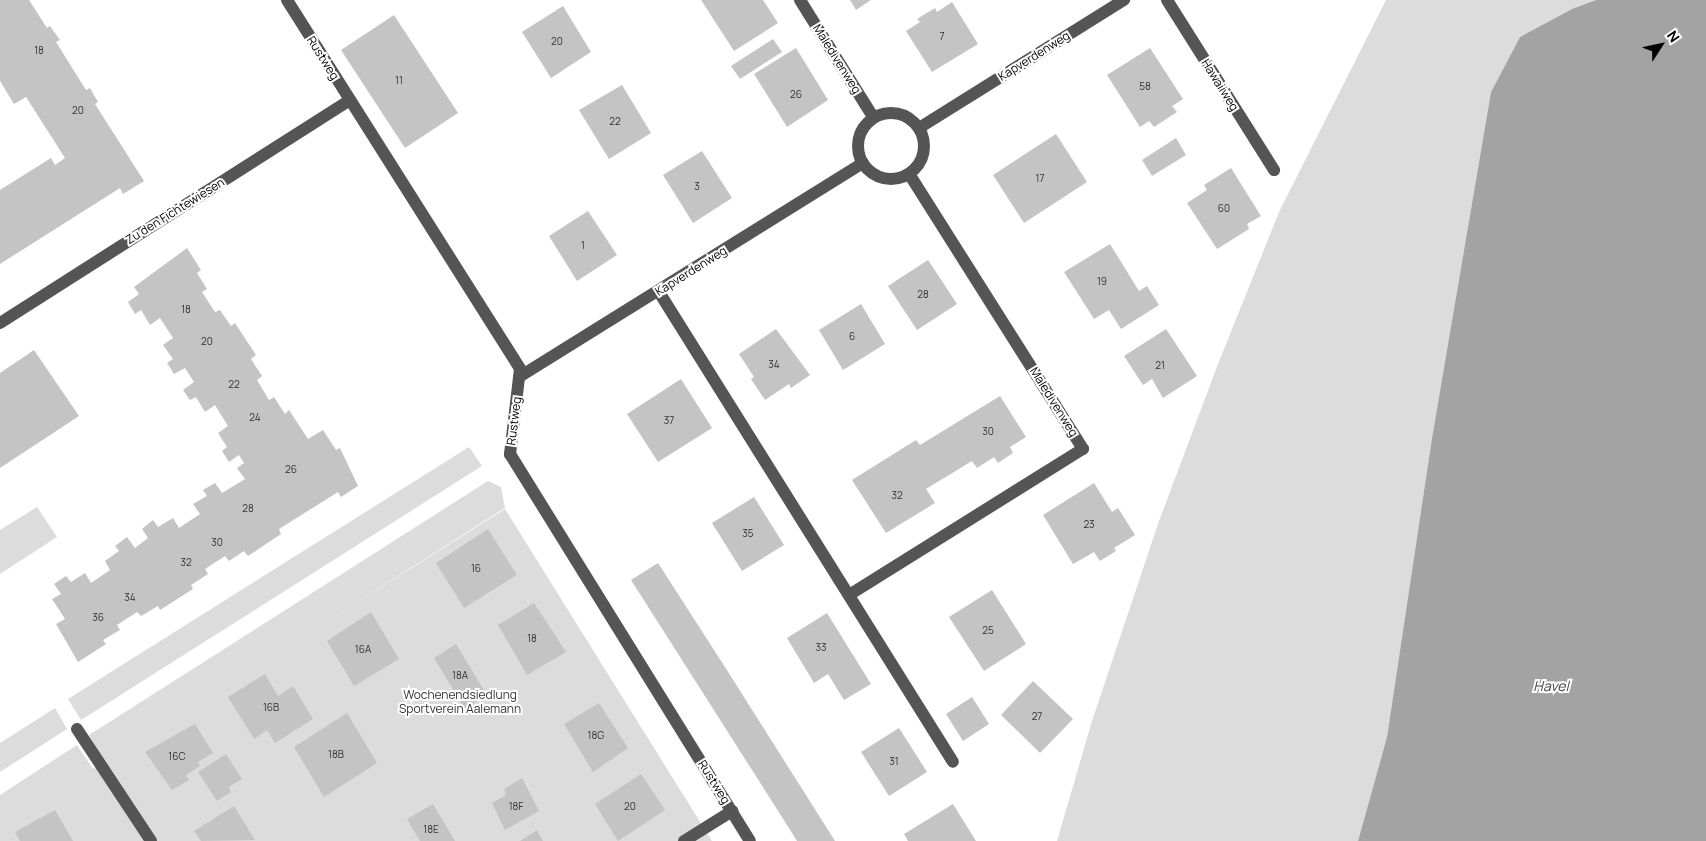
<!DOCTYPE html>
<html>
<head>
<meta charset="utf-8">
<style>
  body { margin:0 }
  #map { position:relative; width:1706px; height:841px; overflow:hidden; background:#fff; font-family:Manrope,sans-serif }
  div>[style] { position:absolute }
  .green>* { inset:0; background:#dcdcdc }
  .water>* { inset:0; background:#a3a3a3 }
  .building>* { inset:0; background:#c4c4c4 }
  .minor>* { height:12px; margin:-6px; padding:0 6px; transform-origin:6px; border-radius:6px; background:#555 }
  .minor>.ring { margin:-6px; padding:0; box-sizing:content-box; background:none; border:12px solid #555; border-radius:50% }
  span { translate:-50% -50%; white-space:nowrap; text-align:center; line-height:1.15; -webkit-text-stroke:4px #fff; paint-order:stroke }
  .number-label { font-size:10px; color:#313131 }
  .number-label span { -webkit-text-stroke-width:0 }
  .street-label { font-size:12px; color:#000 }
  .park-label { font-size:12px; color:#333 }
  .water-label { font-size:14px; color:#444; font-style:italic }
  .north { position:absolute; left:1636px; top:20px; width:50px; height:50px; -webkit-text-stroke:4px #fff; paint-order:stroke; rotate:55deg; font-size:14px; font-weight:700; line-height:20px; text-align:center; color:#000 }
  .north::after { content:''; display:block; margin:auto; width:18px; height:22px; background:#000; clip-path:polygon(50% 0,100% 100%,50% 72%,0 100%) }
</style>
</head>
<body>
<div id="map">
  <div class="green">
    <i style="clip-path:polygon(1386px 0,1596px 0,1572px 9px,1520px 37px,1491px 92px,1432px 438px,1387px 737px,1358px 841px,1057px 841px,1092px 721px,1159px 521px,1218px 364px,1279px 212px)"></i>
    <i style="clip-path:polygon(469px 447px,482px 466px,81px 720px,68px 699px)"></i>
    <i style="clip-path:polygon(488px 481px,501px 487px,505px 508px,313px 630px,505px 509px,712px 841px,0 841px,0 795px,77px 745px,93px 769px,104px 762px,89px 735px)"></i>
    <i style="clip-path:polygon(37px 507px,57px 537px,0 574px,0 530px)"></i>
    <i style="clip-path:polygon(55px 708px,67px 729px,0 772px,0 743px)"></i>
  </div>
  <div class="water">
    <i style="clip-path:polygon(1596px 0,1706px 0,1706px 841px,1358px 841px,1387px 737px,1432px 438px,1491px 92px,1520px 37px,1572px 9px)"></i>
  </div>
  <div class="building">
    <i style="clip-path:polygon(0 0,29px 0,47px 28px,50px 26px,60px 40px,56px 42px,86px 90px,90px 88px,98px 102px,95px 104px,144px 181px,123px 194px,120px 188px,0 264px,0 190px,51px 158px,55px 165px,65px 158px,26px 97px,14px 104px,0 81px)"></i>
    <i style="clip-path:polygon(701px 0,763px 0,778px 23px,734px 51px)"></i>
    <i style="clip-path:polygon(850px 0,871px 0,856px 10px)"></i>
    <i style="clip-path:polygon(952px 2px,978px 44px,932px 72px,906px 31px,920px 22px,917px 19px,935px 8px,937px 12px)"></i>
    <i style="clip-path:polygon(563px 6px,591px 52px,551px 78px,522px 32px)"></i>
    <i style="clip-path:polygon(394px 15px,458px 113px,405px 148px,341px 50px)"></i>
    <i style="clip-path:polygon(773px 39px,782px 52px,740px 79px,731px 66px)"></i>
    <i style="clip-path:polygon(796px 48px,828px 100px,787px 127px,754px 74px)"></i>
    <i style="clip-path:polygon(1150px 48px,1183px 99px,1172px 106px,1177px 112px,1154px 127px,1149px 121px,1140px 127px,1107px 75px)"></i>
    <i style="clip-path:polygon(622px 85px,651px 133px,609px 159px,579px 110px)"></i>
    <i style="clip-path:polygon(1056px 134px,1087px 182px,1024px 223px,993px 175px)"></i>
    <i style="clip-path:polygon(1176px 138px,1186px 155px,1152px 176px,1142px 160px)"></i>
    <i style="clip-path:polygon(702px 151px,732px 198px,693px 223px,663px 175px)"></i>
    <i style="clip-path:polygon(1231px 168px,1261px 216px,1247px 224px,1249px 229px,1217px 249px,1187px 203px,1207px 190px,1204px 185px)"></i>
    <i style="clip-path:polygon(588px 211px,617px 255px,577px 281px,549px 236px)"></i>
    <i style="clip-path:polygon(1110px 244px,1139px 291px,1147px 286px,1159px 305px,1121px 329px,1109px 310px,1094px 319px,1064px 272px)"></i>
    <i style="clip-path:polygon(187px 248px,201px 270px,197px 273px,207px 289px,202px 292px,215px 312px,220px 310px,231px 326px,235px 323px,256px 355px,251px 359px,262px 376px,257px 380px,269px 400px,274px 397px,285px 414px,289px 410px,308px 439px,323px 430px,336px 450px,340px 448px,358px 486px,341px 497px,338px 492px,279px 529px,281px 534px,248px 556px,244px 551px,229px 561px,225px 556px,205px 569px,208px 574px,191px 585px,193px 589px,160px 610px,158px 606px,141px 616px,137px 612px,117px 625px,120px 630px,103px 640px,106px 644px,78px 662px,56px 624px,65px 619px,52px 599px,61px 594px,54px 584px,66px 576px,71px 582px,85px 573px,91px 583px,110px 570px,105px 561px,119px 551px,115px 546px,127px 537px,135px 548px,148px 538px,142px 529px,153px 520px,158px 527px,173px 518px,179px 528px,200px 514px,193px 504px,207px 496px,203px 490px,215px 483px,222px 493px,245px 479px,237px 468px,244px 463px,239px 455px,229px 462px,222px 451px,227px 447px,218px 433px,228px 426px,215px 405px,205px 412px,196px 397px,190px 400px,183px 390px,194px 382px,185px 368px,174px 374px,167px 363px,173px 359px,163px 345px,173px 338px,160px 318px,150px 325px,141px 310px,135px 314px,128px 302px,139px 294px,134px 287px)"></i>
    <i style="clip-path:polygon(928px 260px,957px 304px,917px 330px,888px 286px)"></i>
    <i style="clip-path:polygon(861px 304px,885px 344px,843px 370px,819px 330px)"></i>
    <i style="clip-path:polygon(776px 329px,810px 375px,791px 388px,789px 384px,765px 400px,751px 379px,754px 377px,739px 354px)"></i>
    <i style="clip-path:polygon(1166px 329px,1197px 376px,1163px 398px,1152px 379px,1143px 385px,1124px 356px)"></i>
    <i style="clip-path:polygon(34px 350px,79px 416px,0 468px,0 373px)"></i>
    <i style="clip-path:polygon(681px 379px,712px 428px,658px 462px,627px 414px)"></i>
    <i style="clip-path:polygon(1000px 396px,1026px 437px,1010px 447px,1013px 453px,998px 463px,994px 457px,977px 468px,972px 461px,926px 489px,935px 503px,886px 533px,852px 480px,916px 440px,920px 445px)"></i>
    <i style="clip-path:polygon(1094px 483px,1112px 512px,1118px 508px,1135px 535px,1114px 548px,1116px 551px,1100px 561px,1094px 552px,1073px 564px,1043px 515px)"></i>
    <i style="clip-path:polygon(754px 497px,784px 545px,742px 571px,712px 523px)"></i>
    <i style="clip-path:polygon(488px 529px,517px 575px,464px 608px,436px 563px)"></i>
    <i style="clip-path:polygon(658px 563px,725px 667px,835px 841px,797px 841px,780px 814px,631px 580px)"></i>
    <i style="clip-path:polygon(992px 590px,1026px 644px,984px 671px,949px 617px)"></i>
    <i style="clip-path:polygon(534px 603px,566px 652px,527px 675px,498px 625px)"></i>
    <i style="clip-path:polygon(371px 612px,399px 659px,354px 686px,327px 641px)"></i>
    <i style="clip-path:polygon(827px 613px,871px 684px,844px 700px,828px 674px,814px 683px,787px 638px)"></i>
    <i style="clip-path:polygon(456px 644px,487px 695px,465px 709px,434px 658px)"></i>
    <i style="clip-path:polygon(265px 674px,278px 696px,293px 686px,313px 719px,275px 743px,267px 730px,254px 739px,228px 697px)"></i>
    <i style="clip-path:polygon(1033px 681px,1073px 719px,1040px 753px,1001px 715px)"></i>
    <i style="clip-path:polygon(972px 697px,989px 724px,963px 741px,946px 714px)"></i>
    <i style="clip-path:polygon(599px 703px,628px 748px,593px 772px,564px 724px)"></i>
    <i style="clip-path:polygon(347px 713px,377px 763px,324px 797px,294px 747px)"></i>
    <i style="clip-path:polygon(195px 724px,213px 753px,198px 762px,200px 766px,186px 775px,189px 780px,172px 790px,145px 752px)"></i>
    <i style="clip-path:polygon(899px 728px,927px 772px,889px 796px,861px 752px)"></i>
    <i style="clip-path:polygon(226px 754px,242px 779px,229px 787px,231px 792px,217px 801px,198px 772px)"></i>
    <i style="clip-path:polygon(641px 774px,665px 810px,618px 841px,595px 804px)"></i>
    <i style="clip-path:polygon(522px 778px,539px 811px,505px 830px,492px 803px,506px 795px,504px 789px)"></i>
    <i style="clip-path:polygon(433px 804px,455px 841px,420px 841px,407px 819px)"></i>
    <i style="clip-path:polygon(953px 804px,976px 841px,908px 841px,904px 834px)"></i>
    <i style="clip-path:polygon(234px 806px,255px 840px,201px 841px,194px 831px)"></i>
    <i style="clip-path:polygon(55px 810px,73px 841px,20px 841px,15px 832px)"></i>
    <i style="clip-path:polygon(537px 830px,543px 841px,520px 841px)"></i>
  </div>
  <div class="minor">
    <i style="left:287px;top:0;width:436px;rotate:57.7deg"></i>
    <i style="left:520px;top:369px;width:86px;rotate:96.7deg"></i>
    <i style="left:510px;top:454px;width:455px;rotate:58.2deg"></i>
    <i style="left:800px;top:0;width:138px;rotate:58deg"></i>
    <i style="left:1167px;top:0;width:201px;rotate:57.8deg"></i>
    <i class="ring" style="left:858px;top:113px;width:54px;height:54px"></i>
    <i style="left:919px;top:128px;width:242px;rotate:-32deg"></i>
    <i style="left:659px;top:292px;width:554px;rotate:57.97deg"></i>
    <i style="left:0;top:323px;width:415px;rotate:-32.5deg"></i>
    <i style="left:519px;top:377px;width:405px;rotate:-31.9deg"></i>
    <i style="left:849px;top:595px;width:276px;rotate:-32deg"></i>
    <i style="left:1083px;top:449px;width:325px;rotate:-122.3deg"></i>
    <i style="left:77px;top:729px;width:134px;rotate:56.5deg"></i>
    <i style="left:684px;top:841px;width:57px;rotate:-32deg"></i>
  </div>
  <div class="number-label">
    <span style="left:942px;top:37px">7</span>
    <span style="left:557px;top:42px">20</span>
    <span style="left:39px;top:51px">18</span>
    <span style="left:399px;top:81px">11</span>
    <span style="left:1145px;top:87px">58</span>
    <span style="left:796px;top:95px">26</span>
    <span style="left:78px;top:111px">20</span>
    <span style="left:615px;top:122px">22</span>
    <span style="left:1040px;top:179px">17</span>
    <span style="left:697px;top:187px">3</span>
    <span style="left:1224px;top:209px">60</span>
    <span style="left:583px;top:246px">1</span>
    <span style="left:1102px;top:282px">19</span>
    <span style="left:923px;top:295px">28</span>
    <span style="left:186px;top:310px">18</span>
    <span style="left:852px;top:337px">6</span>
    <span style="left:207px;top:342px">20</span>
    <span style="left:774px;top:365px">34</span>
    <span style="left:1160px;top:366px">21</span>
    <span style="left:234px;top:385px">22</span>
    <span style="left:255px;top:418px">24</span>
    <span style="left:669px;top:421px">37</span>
    <span style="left:988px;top:432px">30</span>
    <span style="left:291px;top:470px">26</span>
    <span style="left:897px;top:496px">32</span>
    <span style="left:248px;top:509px">28</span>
    <span style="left:1089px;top:525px">23</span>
    <span style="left:748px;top:534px">35</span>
    <span style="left:217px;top:543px">30</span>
    <span style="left:186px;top:563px">32</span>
    <span style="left:476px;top:569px">16</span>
    <span style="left:130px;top:598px">34</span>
    <span style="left:98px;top:618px">36</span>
    <span style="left:988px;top:631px">25</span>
    <span style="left:532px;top:639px">18</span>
    <span style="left:821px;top:648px">33</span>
    <span style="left:363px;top:650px">16A</span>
    <span style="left:460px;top:676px">18A</span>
    <span style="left:271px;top:708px">16B</span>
    <span style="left:1037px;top:717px">27</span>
    <span style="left:596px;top:736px">18G</span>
    <span style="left:336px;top:755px">18B</span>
    <span style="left:177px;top:757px">16C</span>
    <span style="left:894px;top:762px">31</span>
    <span style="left:516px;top:807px">18F</span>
    <span style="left:630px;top:807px">20</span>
    <span style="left:431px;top:830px">18E</span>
  </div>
  <div class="street-label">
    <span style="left:1034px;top:56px;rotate:-32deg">Kapverdenweg</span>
    <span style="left:323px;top:58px;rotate:58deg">Rustweg</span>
    <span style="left:837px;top:59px;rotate:58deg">Maledivenweg</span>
    <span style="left:1220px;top:85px;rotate:58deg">Hawaiiweg</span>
    <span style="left:175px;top:211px;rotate:-32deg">Zu den Fichtewiesen</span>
    <span style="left:691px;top:271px;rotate:-32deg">Kapverdenweg</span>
    <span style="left:1054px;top:402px;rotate:58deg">Maledivenweg</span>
    <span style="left:514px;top:421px;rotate:-83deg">Rustweg</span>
    <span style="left:714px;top:782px;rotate:58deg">Rustweg</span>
  </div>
  <div class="park-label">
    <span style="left:460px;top:702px">Wochenendsiedlung<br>Sportverein Aalemann</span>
  </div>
  <div class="water-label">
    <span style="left:1551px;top:686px">Havel</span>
  </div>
  <div class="north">N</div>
</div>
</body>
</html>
